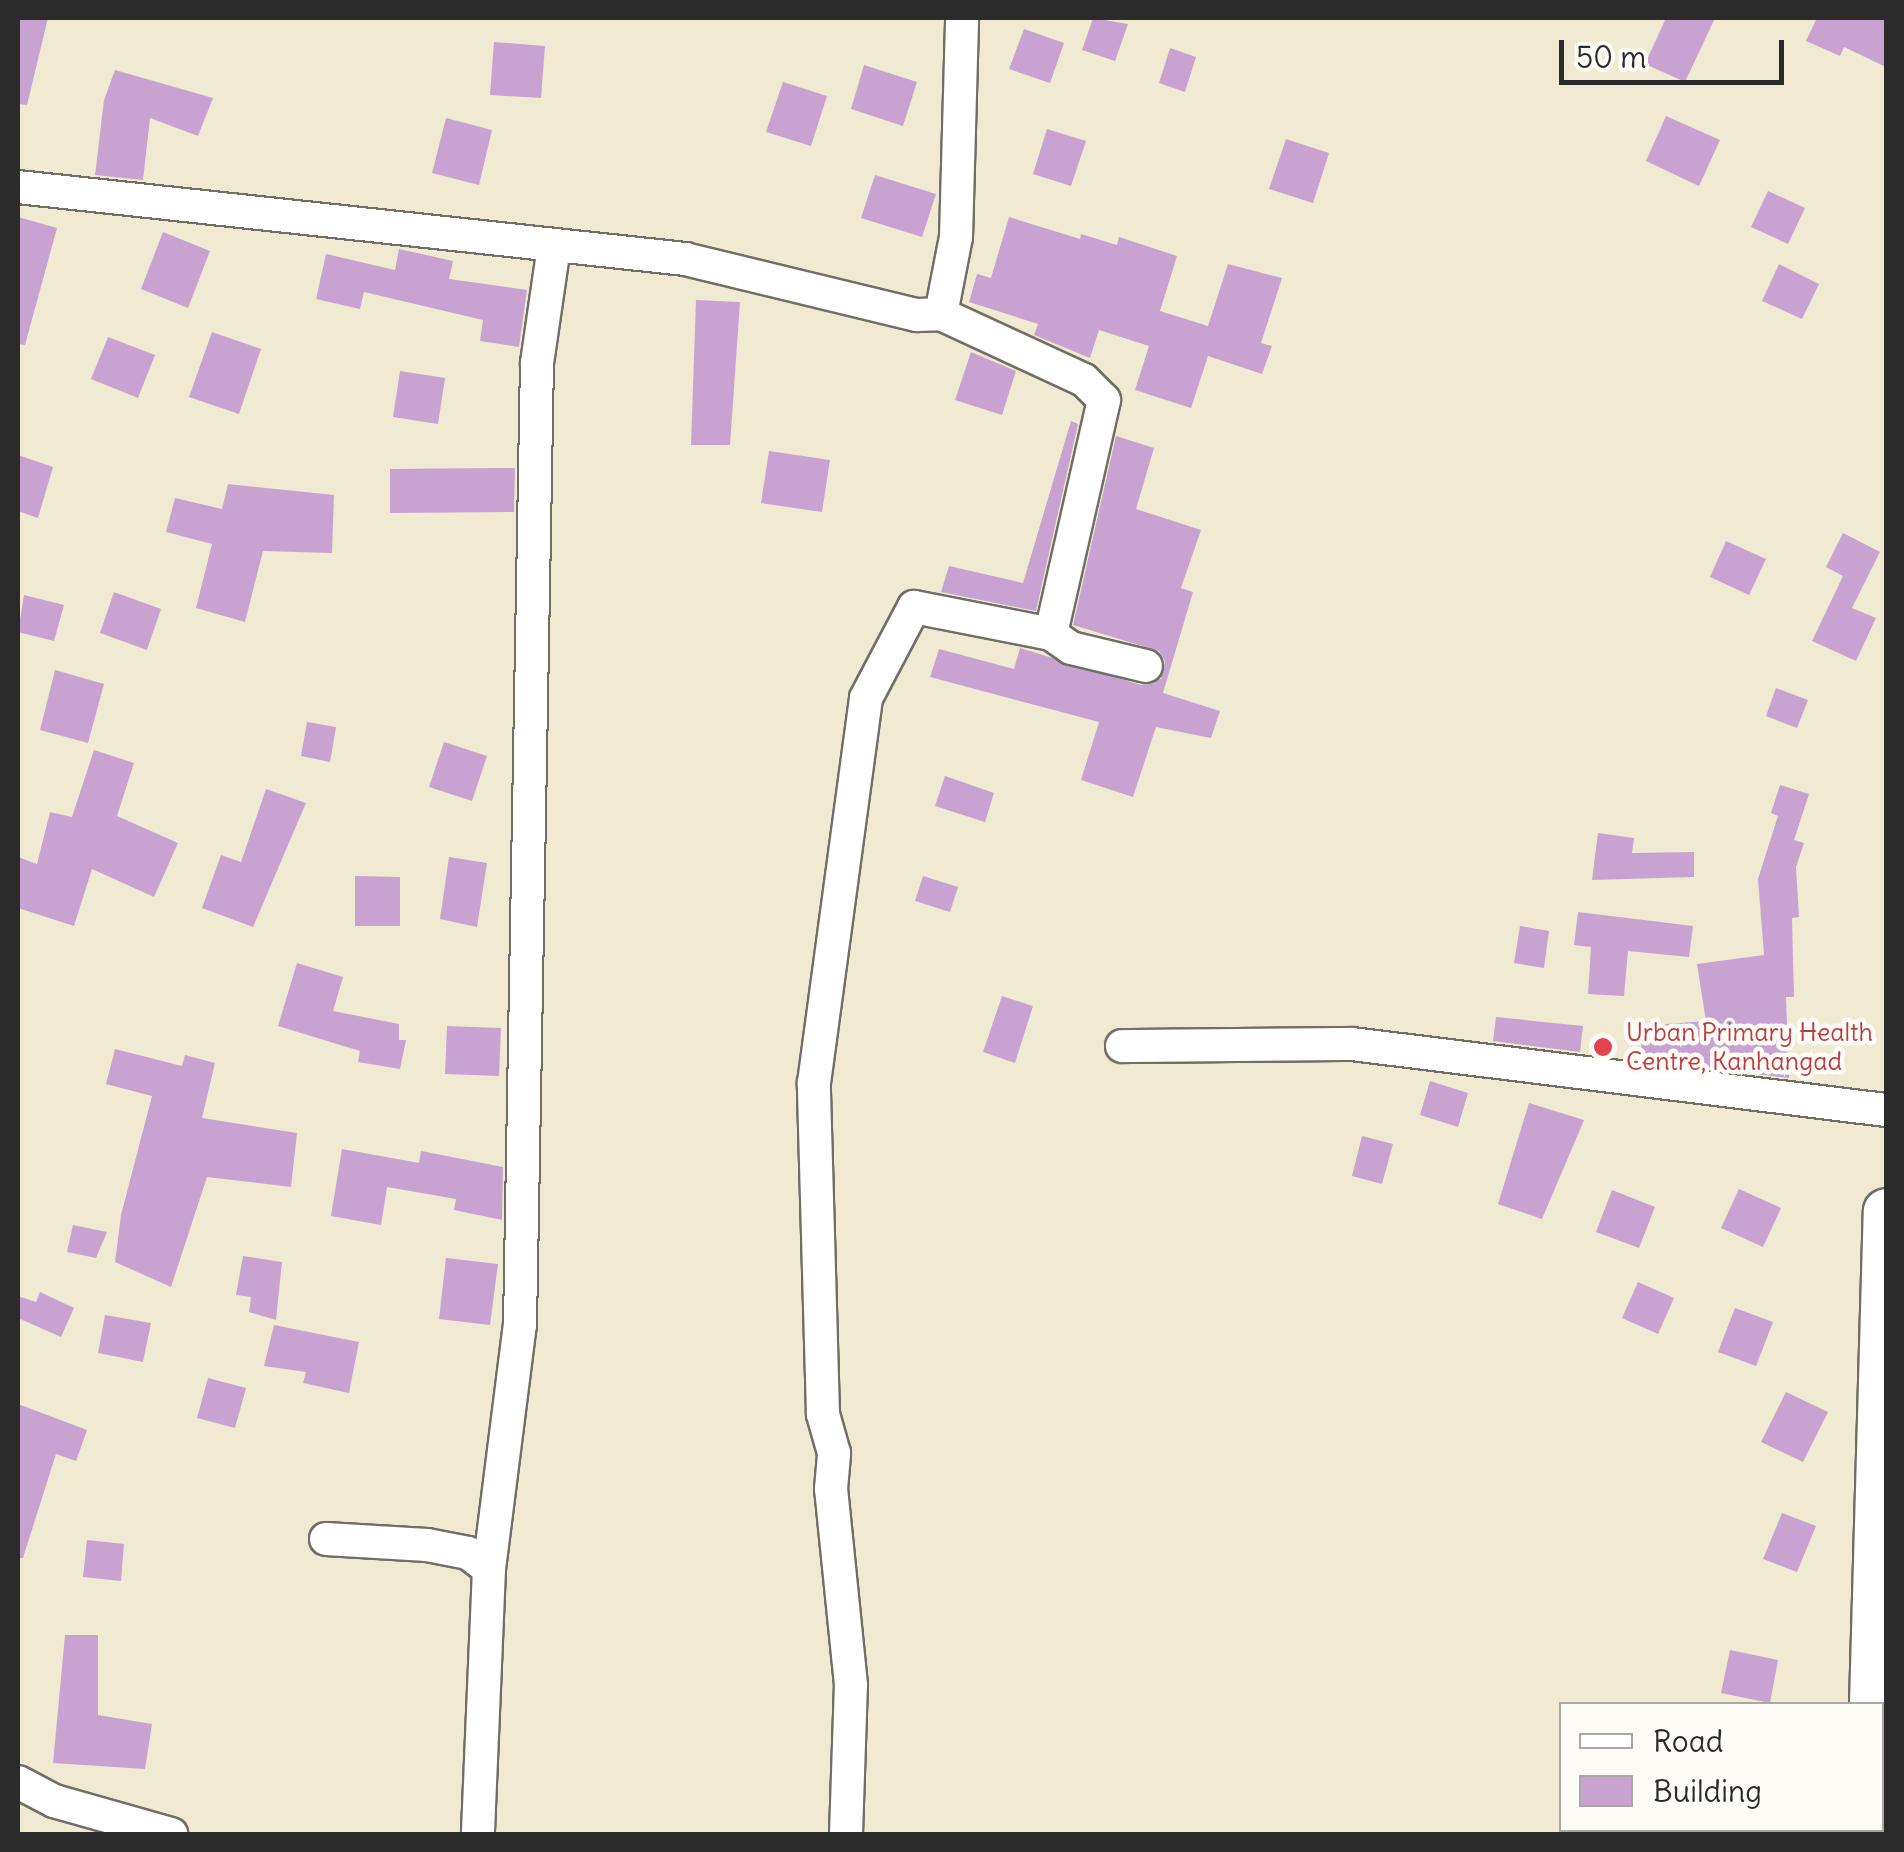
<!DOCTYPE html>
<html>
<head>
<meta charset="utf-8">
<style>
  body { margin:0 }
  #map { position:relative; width:1904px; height:1852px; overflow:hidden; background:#efead1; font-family:Delius,sans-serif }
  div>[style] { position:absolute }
  .building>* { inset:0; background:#c8a3d2 }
  .roads { filter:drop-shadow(2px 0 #706e65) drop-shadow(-2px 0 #706e65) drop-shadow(0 2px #706e65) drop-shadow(0 -2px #706e65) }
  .street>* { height:32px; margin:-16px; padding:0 16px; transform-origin:16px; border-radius:16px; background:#fff }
  .secondary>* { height:45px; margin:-22.5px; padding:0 22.5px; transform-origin:22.5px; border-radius:22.5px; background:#fff }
  .dots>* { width:28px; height:28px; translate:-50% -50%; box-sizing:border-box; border:5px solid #fdfcf7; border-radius:50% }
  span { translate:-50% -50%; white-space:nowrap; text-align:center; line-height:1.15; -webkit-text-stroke:9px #fdfcf7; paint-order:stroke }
  .health-label { font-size:25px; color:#be3a42 }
  .left { translate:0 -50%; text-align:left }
  .frame { position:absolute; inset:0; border:20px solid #2b2b2b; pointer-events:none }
  .legend { position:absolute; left:1559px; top:1702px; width:325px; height:130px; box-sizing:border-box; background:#fdfcf7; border:2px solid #a9a8a5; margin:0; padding:12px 18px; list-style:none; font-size:30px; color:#2b2b2b }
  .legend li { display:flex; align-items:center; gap:20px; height:50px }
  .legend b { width:50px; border:2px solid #a9a8a5 }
  .scale { position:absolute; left:1559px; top:40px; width:225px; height:45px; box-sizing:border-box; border:5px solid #2b2b2b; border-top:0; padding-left:12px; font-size:30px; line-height:35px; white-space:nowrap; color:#2b2b2b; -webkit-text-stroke:8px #fdfcf7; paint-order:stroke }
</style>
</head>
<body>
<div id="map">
  <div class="building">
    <i style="clip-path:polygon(18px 18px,48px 18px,27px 105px,18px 104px)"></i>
    <i style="clip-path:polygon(1093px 18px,1128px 24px,1115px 61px,1082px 50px)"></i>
    <i style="clip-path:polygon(1666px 18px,1715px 18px,1685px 82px,1645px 64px)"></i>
    <i style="clip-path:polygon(1817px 18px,1886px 18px,1886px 67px,1844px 47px,1840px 56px,1806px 41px)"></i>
    <i style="clip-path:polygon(1024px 29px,1064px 43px,1050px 83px,1009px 69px)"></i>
    <i style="clip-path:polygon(494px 42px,545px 46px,541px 98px,490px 95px)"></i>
    <i style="clip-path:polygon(1170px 48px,1196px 57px,1185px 92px,1159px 83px)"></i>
    <i style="clip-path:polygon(864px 65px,917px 82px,903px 126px,851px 109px)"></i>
    <i style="clip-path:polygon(115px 70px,213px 98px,198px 136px,150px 118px,143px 180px,95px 175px,104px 100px)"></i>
    <i style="clip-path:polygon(783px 82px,827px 96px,811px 146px,766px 132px)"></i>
    <i style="clip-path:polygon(1666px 116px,1720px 140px,1699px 186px,1646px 161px)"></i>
    <i style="clip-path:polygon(446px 118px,492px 130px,479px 185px,432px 173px)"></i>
    <i style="clip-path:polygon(1047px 129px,1086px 141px,1071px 186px,1033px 174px)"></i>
    <i style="clip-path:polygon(1286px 139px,1329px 153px,1313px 203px,1269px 189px)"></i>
    <i style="clip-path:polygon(875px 175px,936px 194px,922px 237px,861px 218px)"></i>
    <i style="clip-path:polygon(1768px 191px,1805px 208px,1788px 244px,1751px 227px)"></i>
    <i style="clip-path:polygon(18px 217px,57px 228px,25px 345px,18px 344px)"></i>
    <i style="clip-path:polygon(1009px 217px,1080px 239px,1081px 234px,1117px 245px,1119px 237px,1177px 256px,1160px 311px,1208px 326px,1228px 264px,1282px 278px,1261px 343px,1272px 346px,1262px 374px,1208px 356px,1191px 408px,1135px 390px,1149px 346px,1099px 330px,1090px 358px,1034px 335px,1038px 324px,969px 302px,977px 274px,991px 278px)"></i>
    <i style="clip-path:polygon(163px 232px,210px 251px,188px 308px,141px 289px)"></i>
    <i style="clip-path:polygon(399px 249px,453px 261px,449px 279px,527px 290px,519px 347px,480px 341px,483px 320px,364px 292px,360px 309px,316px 299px,326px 254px,395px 270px)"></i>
    <i style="clip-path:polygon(1779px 264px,1819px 284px,1802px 319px,1762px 301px)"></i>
    <i style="clip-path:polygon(696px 300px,740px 302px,730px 445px,691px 445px)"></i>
    <i style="clip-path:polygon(212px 332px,261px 349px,239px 414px,189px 397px)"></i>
    <i style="clip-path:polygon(108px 337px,155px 355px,138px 398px,91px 379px)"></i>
    <i style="clip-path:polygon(971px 352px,1016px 371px,1002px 415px,955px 400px)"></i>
    <i style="clip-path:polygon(400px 371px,445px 378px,438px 424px,393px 417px)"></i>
    <i style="clip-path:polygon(1071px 421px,1078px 424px,1036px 611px,941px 592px,949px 566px,1023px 583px)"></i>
    <i style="clip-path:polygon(1116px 436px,1154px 448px,1136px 509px,1201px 530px,1181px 588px,1193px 592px,1163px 693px,1220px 711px,1211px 738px,1156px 727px,1133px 797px,1081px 780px,1099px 722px,930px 677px,939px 649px,1014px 669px,1020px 648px,1141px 685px,1161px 679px,1165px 661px,1159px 651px,1073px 625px)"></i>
    <i style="clip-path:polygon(769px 451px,830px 460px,822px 512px,761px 503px)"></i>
    <i style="clip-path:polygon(18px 455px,53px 467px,38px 518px,18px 511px)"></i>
    <i style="clip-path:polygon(494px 468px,515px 468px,514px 512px,390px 513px,390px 469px)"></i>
    <i style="clip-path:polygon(228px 484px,334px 495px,332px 553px,263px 551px,245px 622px,196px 608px,212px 544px,166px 532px,175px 498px,222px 509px)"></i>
    <i style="clip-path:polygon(1843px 533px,1880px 552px,1852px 608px,1876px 618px,1856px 661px,1812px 641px,1843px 576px,1826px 567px)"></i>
    <i style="clip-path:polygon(1726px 541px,1766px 559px,1749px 595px,1710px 577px)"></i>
    <i style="clip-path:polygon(114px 592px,161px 609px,147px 650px,100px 633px)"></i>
    <i style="clip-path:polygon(24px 595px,64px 605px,54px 641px,18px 632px)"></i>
    <i style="clip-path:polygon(55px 670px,104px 684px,88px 743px,40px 730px)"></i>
    <i style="clip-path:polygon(1776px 688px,1808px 700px,1797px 728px,1766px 716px)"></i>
    <i style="clip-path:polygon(307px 722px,336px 727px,330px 762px,301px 756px)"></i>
    <i style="clip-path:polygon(444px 742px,487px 756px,472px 801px,429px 787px)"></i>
    <i style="clip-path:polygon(94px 750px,134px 763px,117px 816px,178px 843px,154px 897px,92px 869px,74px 926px,18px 908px,18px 857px,37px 864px,50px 812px,72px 817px)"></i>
    <i style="clip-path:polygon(945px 776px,994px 793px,985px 822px,935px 806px)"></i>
    <i style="clip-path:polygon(1780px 785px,1809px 794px,1794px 840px,1804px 843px,1796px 867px,1799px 917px,1792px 918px,1794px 997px,1786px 997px,1789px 1078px,1693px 1066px,1693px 1061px,1642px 1060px,1640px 1026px,1706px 1021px,1697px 964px,1764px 955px,1758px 879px,1778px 816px,1771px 813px)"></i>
    <i style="clip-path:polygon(266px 789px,306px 803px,253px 927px,202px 908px,221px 855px,241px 862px)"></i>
    <i style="clip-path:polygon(1598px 833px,1634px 838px,1632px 853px,1694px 852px,1694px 877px,1592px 880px)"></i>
    <i style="clip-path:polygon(449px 857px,487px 863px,477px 927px,440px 919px)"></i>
    <i style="clip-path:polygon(355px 876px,400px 877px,400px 926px,355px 926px)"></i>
    <i style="clip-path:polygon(923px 876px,958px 887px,950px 912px,915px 901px)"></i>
    <i style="clip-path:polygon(1578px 912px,1693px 926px,1689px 957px,1628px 951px,1624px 996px,1588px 994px,1591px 947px,1574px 945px)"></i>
    <i style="clip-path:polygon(1520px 926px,1549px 931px,1544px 968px,1514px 963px)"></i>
    <i style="clip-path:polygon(297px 963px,343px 977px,333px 1011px,399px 1024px,399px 1040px,406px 1040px,400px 1069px,358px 1062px,360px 1051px,278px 1026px)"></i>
    <i style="clip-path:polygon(1002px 996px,1033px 1006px,1015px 1063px,983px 1052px)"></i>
    <i style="clip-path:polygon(1496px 1017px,1583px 1026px,1580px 1052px,1493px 1041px)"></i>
    <i style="clip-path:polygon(447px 1026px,501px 1028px,499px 1076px,445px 1074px)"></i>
    <i style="clip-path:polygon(115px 1049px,182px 1066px,185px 1055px,215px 1063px,202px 1118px,297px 1133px,291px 1187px,207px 1177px,171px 1287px,115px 1262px,121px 1215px,152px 1096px,106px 1084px)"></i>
    <i style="clip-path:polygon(1430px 1081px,1468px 1093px,1458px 1127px,1420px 1115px)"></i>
    <i style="clip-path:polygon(1529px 1103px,1584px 1120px,1542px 1219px,1498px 1204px)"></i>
    <i style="clip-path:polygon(1362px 1136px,1393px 1144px,1382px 1184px,1352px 1176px)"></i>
    <i style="clip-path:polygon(342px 1149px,419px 1163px,421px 1151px,503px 1167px,502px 1220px,454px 1210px,456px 1199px,387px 1187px,381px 1225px,331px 1216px)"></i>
    <i style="clip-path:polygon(1739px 1189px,1781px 1208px,1763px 1247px,1721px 1228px)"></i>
    <i style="clip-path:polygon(1612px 1190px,1655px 1207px,1639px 1248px,1596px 1232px)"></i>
    <i style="clip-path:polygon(73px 1225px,107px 1232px,96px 1258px,67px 1252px)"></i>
    <i style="clip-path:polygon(243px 1256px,282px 1262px,276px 1320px,249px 1312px,251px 1297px,236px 1295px)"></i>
    <i style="clip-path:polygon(446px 1258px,498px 1264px,490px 1325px,439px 1319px)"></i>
    <i style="clip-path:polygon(1638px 1282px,1674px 1298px,1658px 1334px,1622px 1318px)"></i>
    <i style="clip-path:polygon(40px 1292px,74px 1308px,61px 1337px,18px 1318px,18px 1296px,36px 1302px)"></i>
    <i style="clip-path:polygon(1735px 1308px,1773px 1322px,1756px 1366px,1718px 1352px)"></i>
    <i style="clip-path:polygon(105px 1315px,151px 1323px,143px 1362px,98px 1353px)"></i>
    <i style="clip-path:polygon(274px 1325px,359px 1342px,349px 1393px,303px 1383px,306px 1372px,264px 1366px)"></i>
    <i style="clip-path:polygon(208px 1378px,246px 1388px,235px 1428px,197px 1418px)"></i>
    <i style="clip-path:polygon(1786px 1392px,1828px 1412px,1803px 1462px,1761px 1442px)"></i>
    <i style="clip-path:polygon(18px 1404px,87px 1430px,76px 1461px,56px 1454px,23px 1558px,18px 1558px)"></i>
    <i style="clip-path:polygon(1782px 1513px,1816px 1526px,1797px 1572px,1763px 1559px)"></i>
    <i style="clip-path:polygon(87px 1540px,124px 1544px,121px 1581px,83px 1577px)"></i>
    <i style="clip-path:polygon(65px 1635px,98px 1635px,98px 1715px,152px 1724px,145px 1769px,53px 1763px)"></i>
    <i style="clip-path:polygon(1730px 1650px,1778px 1660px,1770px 1703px,1721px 1693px)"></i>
  </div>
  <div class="roads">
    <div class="street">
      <i style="left:18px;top:187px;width:671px;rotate:6.16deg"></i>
      <i style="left:685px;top:259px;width:239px;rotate:13.6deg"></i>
      <i style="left:917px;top:315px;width:24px;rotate:-2deg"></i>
      <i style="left:941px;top:314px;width:157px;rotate:24.8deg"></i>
      <i style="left:1084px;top:380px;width:28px;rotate:45deg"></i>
      <i style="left:1104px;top:400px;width:240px;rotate:102.8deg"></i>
      <i style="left:941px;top:314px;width:78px;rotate:-79deg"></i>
      <i style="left:956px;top:237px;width:219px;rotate:-88.4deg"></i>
      <i style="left:1122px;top:1046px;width:230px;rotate:-0.5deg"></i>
      <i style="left:1352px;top:1044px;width:538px;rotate:7.05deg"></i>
      <i style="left:326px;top:1539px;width:101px;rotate:3.4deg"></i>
      <i style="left:427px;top:1545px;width:42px;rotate:11deg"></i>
      <i style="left:468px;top:1553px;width:26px;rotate:37deg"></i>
      <i style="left:489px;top:1569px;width:265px;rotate:92.4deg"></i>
      <i style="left:489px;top:1569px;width:246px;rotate:-82.8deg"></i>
      <i style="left:520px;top:1325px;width:962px;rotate:-88.99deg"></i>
      <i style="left:537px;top:363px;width:118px;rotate:-81.7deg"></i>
      <i style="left:18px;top:1782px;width:41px;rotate:27.8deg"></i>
      <i style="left:54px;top:1801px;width:122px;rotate:15.8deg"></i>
      <i style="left:846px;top:1834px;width:149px;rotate:-88.1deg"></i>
      <i style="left:851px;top:1685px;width:197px;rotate:-95.8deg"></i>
      <i style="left:831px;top:1489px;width:36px;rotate:-85deg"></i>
      <i style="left:834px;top:1453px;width:41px;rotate:-105.8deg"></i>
      <i style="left:823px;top:1414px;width:331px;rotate:-91.6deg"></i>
      <i style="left:814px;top:1083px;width:388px;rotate:-82.3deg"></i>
      <i style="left:866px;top:698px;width:103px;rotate:-62.2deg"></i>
      <i style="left:914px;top:607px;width:140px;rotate:11.1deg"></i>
      <i style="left:1051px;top:634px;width:24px;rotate:35deg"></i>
      <i style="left:1071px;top:648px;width:77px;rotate:13.5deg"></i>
    </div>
    <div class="secondary">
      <i style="left:1872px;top:1704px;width:493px;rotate:-88.4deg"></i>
      <i style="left:1879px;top:1830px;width:4px;rotate:90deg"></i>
    </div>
  </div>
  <div class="dots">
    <i style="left:1603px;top:1047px;background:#e0444e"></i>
  </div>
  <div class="health-label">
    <span class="left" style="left:1626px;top:1047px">Urban Primary Health<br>Centre, Kanhangad</span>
  </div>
  <div class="frame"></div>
  <ul class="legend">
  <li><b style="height:12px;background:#fff"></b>Road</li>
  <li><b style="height:28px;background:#c8a3d2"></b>Building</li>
  </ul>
  <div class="scale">50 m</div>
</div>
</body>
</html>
